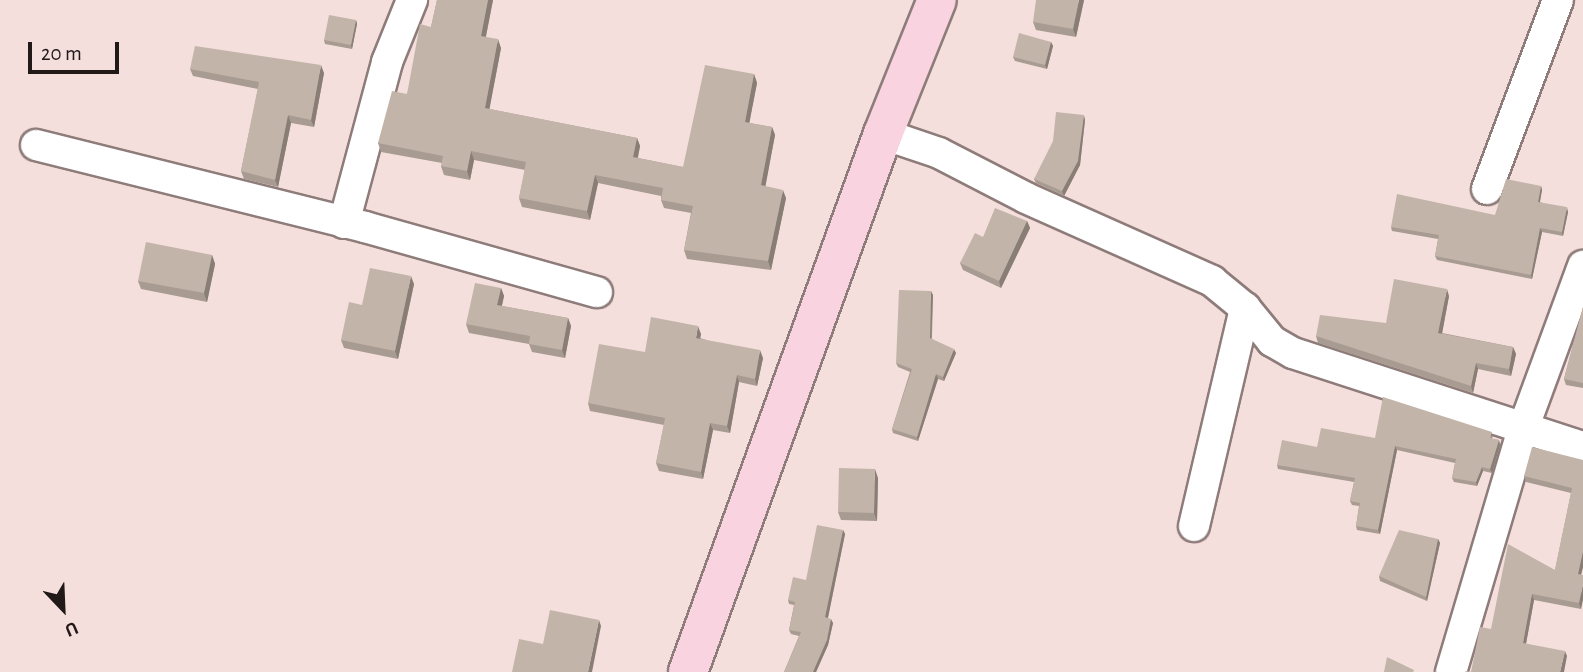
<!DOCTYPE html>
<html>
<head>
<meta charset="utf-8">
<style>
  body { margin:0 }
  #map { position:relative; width:1583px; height:672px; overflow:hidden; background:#f4dfdd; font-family:"Alegreya Sans",sans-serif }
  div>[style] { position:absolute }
  .roads { filter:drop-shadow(2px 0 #8e7c7a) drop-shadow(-2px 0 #8e7c7a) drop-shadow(0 2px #8e7c7a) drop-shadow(0 -2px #8e7c7a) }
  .minor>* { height:30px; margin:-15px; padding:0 15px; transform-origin:15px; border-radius:15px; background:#fff }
  .primary>* { height:38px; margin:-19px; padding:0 19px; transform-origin:19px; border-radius:19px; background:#f9d3e0 }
  .wall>* { inset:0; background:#a89b91 }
  .shaded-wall>* { inset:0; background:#887e76 }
  .building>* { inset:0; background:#c3b4a9 }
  span { translate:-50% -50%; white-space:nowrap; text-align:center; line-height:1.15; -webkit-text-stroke:6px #f4dfdd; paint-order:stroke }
  .north { position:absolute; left:28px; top:574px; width:70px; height:70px; -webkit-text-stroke:5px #f4dfdd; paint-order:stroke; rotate:157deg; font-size:19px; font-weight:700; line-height:28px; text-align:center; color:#201918 }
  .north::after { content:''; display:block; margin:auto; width:24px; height:32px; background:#201918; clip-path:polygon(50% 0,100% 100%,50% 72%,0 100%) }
  .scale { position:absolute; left:28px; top:42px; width:91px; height:32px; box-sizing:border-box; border:4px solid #201918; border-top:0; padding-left:9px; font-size:21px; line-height:24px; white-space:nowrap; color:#201918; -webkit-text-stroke:5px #f4dfdd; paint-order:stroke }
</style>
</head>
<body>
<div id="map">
  <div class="roads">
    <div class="minor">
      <i style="left:883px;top:134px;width:59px;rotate:18.7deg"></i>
      <i style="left:939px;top:153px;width:98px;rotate:27.3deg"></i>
      <i style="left:1026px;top:198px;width:204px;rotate:24deg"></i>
      <i style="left:1212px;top:281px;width:43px;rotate:39.3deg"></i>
      <i style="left:1245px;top:308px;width:43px;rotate:50.7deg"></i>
      <i style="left:1272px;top:341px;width:24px;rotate:30deg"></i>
      <i style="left:1293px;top:353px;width:305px;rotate:18deg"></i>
      <i style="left:36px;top:145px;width:339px;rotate:14deg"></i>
      <i style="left:365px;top:227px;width:241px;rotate:15.7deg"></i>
      <i style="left:1487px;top:189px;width:202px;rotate:-69.4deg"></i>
      <i style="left:344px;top:223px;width:167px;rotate:-75deg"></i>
      <i style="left:387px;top:62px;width:67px;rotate:-68deg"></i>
      <i style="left:1194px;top:526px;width:224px;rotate:-76.8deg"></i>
      <i style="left:1451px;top:672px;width:253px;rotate:-73.5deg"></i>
      <i style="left:1523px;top:429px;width:174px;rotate:-69.8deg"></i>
    </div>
    <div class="primary">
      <i style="left:688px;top:672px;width:572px;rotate:-70.08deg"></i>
      <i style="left:883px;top:134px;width:144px;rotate:-68.1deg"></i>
    </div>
  </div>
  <div class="wall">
    <i style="clip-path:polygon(437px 0,493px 0,486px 37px,501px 48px,489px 109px,637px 138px,640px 146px,638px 158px,683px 167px,754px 74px,757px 83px,749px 123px,772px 127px,775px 135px,765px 186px,786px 198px,771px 270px,687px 259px,684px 250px,691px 213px,664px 208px,661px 200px,661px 196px,598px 183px,590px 220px,522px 207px,519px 198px,525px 170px,474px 160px,470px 180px,444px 175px,441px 166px,442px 163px,381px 152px,378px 143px,407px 94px,431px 27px)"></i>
    <i style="clip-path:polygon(1084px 0,1076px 37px,1036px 30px,1033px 22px)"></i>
    <i style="clip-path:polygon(356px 20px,357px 24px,352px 49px,325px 44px,324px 40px)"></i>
    <i style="clip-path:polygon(1051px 42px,1053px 46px,1047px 69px,1015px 61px,1013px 57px)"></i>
    <i style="clip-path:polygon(190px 69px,324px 73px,314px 127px,291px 123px,278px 187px,244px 179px,241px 171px,258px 89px,193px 76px)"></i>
    <i style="clip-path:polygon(1085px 120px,1080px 165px,1064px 196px,1036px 183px,1034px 179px)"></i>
    <i style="clip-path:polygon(1541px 186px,1542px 190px,1540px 202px,1568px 212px,1563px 236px,1542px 232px,1532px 279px,1437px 260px,1435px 256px,1438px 239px,1392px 231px,1391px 227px,1495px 215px)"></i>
    <i style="clip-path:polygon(1027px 221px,1030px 228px,1001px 288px,963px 270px,960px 263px,983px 237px)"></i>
    <i style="clip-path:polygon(212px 255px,215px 264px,207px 302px,141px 289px,138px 281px)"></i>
    <i style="clip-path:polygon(414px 284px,398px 359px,344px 348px,341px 340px)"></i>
    <i style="clip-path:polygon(501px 288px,504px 296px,502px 306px,568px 318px,571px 326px,565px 358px,532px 352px,529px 344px,469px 333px,466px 324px)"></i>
    <i style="clip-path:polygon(933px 295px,932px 339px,956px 353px,944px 381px,938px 379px,918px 441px,893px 433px,892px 429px,910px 372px,898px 367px,896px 363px)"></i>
    <i style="clip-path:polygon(1449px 296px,1442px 333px,1513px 347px,1516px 354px,1511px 376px,1478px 369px,1473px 393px,1318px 343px,1316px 336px,1386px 323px)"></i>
    <i style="clip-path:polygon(1583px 307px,1583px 388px,1566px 385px,1564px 379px)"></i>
    <i style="clip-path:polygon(701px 334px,700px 338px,763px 358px,757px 386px,739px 382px,730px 433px,713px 430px,703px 479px,659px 471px,656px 463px,664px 425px,590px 411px,588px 403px)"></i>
    <i style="clip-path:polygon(1493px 436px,1492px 439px,1499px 440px,1500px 445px,1492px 473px,1483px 471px,1477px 486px,1454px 482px,1452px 478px,1455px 463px,1397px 450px,1380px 534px,1357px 530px,1356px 526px,1359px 506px,1352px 505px,1350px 501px,1354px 482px,1278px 469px,1277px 465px,1317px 447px,1375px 438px)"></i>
    <i style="clip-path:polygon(1583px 460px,1583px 567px,1581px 574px,1581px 609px,1534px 600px,1526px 644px,1567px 656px,1471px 672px,1491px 629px,1555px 570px,1571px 493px,1526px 482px,1524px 476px)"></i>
    <i style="clip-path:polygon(878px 478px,877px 521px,841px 520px,838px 512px)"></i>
    <i style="clip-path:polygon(843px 530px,845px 534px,828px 618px,833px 623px,828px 645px,816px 672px,784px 672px,799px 636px,791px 634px,789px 630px,794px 605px,789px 604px,788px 600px,806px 580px)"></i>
    <i style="clip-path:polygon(1438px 539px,1440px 543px,1427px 601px,1380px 581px,1379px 576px)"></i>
  </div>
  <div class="shaded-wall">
    <i style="clip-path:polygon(488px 0,493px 0,484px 45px,481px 36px)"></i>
    <i style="clip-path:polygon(1079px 0,1084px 0,1076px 37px,1073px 29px)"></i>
    <i style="clip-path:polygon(356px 20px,357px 24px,352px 49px,351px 45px)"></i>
    <i style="clip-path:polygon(498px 39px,501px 48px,488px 117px,485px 108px)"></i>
    <i style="clip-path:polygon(1051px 42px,1053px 46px,1047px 69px,1045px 65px)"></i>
    <i style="clip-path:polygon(321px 65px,324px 73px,314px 127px,311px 120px)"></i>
    <i style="clip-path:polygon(754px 74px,757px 83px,748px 130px,745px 122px)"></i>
    <i style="clip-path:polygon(288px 115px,291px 123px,278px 187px,275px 180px)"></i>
    <i style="clip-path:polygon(1084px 115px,1085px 120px,1080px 165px,1064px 196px,1062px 191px)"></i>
    <i style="clip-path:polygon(772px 127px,775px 135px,764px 194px,761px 185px)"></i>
    <i style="clip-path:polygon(637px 138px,640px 146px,636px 165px,633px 157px)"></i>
    <i style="clip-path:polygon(471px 151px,474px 160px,470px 180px,467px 171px)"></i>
    <i style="clip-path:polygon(595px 175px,598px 183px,590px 220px,587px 211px)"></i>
    <i style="clip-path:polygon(1541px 186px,1542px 190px,1539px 206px,1538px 202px)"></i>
    <i style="clip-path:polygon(783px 190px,786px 198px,771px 270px,768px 261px)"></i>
    <i style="clip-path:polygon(1567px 207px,1568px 212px,1563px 236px,1562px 232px)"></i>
    <i style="clip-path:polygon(1027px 221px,1030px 228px,1001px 288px,999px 281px)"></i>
    <i style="clip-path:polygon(1540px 228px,1542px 232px,1532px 279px,1531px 275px)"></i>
    <i style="clip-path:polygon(212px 255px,215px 264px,207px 302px,204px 293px)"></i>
    <i style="clip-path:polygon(411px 276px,414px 284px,398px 359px,395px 351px)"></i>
    <i style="clip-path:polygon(501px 288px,504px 296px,500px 313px,497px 305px)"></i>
    <i style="clip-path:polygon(1447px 289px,1449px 296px,1441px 339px,1438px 333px)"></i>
    <i style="clip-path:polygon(931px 291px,933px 295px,931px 343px,930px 338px)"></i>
    <i style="clip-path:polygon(568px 318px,571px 326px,565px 358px,562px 350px)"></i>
    <i style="clip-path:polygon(698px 326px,701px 334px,699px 345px,696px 338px)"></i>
    <i style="clip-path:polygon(1513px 347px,1516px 354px,1511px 376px,1509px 369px)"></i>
    <i style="clip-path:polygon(954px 349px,956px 353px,944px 381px,943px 377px)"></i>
    <i style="clip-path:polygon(760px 350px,763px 358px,757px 386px,755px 379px)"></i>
    <i style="clip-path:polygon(1476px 363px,1478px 369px,1473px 393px,1471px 386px)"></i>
    <i style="clip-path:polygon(936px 374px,938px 379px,918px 441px,917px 437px)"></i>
    <i style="clip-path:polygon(737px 375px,739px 382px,730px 433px,727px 426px)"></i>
    <i style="clip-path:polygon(710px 423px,713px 430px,703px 479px,701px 472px)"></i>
    <i style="clip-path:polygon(1499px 440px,1500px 445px,1492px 473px,1490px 469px)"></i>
    <i style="clip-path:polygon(1395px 446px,1397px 450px,1380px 534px,1378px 530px)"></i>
    <i style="clip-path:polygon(1482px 467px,1483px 471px,1477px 486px,1476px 482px)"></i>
    <i style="clip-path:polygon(875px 469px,878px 478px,877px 521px,874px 513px)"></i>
    <i style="clip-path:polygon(843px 530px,845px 534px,827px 622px,825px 617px)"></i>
    <i style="clip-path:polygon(1438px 539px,1440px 543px,1427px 601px,1426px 597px)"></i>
    <i style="clip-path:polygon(1583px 551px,1583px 567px,1580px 579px,1578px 574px)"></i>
    <i style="clip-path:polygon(1583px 584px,1583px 600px,1581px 609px,1579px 603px)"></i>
    <i style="clip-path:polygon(1532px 594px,1534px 600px,1525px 649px,1523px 643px)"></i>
    <i style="clip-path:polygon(831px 619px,833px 623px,828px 645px,816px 672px,813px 672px)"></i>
    <i style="clip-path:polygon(599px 620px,601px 626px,592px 672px,588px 672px)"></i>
    <i style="clip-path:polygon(1565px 651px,1567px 656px,1564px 672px,1560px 672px)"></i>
  </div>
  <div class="building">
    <i style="clip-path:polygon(437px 0,488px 0,481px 36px,498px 39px,485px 108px,637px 138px,633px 157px,683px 167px,705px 65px,754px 74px,745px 122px,772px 127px,761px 185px,783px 190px,768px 261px,684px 250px,693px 206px,661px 200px,663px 188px,595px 175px,587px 211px,519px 198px,526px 162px,471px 151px,467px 171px,441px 166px,443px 156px,378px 143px,392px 91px,407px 94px,420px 24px,431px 27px)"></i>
    <i style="clip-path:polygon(1036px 0,1079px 0,1073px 29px,1033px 22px)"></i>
    <i style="clip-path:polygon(329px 15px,356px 20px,351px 45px,324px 40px)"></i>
    <i style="clip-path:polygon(1019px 33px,1051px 42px,1045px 65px,1013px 57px)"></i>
    <i style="clip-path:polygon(195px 46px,321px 65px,311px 120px,288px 115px,275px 180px,241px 171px,259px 82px,190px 69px)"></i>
    <i style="clip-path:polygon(1056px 112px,1084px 115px,1078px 161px,1062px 191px,1034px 179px,1053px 141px)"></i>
    <i style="clip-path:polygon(1506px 179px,1541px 186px,1538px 202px,1567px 207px,1562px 232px,1540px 228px,1531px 275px,1435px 256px,1439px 235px,1391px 227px,1397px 194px,1495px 215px)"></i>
    <i style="clip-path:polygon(995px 208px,1027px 221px,999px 281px,960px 263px,975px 233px,983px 237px)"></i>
    <i style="clip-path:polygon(146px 242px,212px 255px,204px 293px,138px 281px)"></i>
    <i style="clip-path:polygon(370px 268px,411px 276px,395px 351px,341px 340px,349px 302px,362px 305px)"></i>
    <i style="clip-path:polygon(1394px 279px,1447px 289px,1438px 333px,1513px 347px,1509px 369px,1476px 363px,1471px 386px,1316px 336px,1320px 315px,1386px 323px)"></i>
    <i style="clip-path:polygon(475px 283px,501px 288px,497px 305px,568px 318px,562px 350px,529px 344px,530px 336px,466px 324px)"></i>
    <i style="clip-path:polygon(899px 290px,931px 291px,930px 338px,954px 349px,943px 377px,936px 374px,917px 437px,892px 429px,912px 369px,896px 363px)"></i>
    <i style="clip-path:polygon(1583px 307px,1583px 383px,1564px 379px)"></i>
    <i style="clip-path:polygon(651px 317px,698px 326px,696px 338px,760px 350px,755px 379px,737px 375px,727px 426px,710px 423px,701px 472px,656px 463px,665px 418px,588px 403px,599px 344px,645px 352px)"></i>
    <i style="clip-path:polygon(1383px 397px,1492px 432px,1490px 438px,1499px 440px,1490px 469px,1482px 467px,1476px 482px,1452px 478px,1456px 459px,1395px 446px,1378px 530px,1356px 526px,1360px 503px,1350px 501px,1355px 478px,1277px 465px,1282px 440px,1317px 447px,1321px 428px,1375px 438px)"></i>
    <i style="clip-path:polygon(1532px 447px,1583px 460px,1583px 551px,1578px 574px,1583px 575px,1583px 584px,1579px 603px,1532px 594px,1523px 643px,1565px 651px,1560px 672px,1465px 672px,1466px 671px,1471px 672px,1480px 627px,1491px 629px,1508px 544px,1555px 570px,1572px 488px,1524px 476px)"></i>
    <i style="clip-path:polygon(839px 468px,875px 469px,874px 513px,838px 512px)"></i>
    <i style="clip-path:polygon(817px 525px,843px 530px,825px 617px,831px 619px,827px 640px,813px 672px,784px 672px,801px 632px,789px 630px,795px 602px,788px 600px,793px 577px,806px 580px)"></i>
    <i style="clip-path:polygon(1399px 530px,1438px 539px,1426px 597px,1379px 576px)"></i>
    <i style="clip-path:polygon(550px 610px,599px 620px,588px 672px,512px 672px,519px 639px,543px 644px)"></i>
    <i style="clip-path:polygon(1387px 657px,1414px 670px,1413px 672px,1384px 672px)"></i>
  </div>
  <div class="north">U</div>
  <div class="scale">20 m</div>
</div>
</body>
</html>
